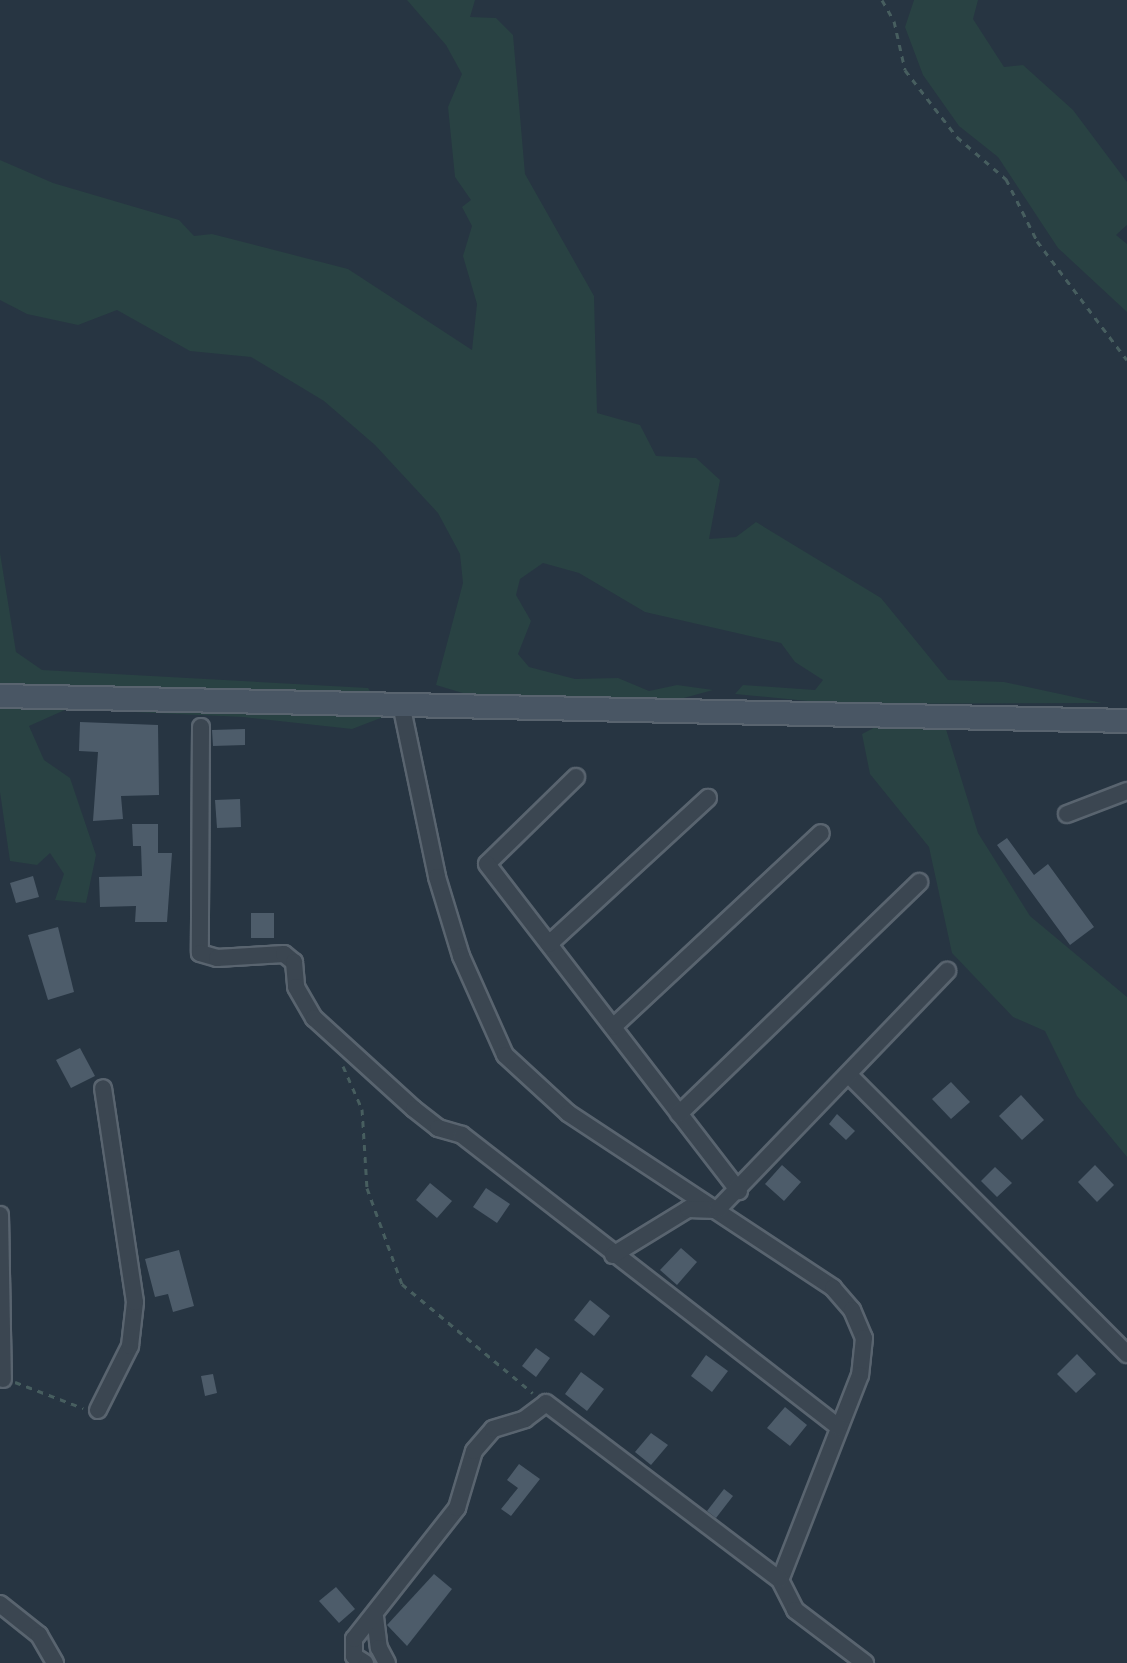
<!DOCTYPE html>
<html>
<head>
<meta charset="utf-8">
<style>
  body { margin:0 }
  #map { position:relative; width:1127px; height:1663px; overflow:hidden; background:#273542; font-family:"Roboto Condensed",sans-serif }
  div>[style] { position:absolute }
  .green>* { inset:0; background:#294243 }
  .building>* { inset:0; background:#4d5c6a }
  .path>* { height:3px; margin-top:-1.5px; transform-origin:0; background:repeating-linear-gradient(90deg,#475e5f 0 6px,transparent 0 12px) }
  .roads { filter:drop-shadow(2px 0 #59646f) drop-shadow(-2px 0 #59646f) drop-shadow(0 2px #59646f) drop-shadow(0 -2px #59646f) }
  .street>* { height:16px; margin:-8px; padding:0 8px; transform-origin:8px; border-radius:8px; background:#3b4651 }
  .secondary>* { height:22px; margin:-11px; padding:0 11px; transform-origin:11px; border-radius:11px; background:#495664 }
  span { translate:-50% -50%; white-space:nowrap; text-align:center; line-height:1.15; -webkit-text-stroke:6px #202b37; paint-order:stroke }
</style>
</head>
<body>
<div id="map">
  <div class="green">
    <i style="clip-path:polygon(407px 0,475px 0,470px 17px,496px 18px,513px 35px,525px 174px,594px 296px,597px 413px,640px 425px,656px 456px,696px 458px,720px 480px,709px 539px,736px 537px,756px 522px,881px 598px,948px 680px,1004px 682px,1102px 703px,838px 704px,735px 694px,743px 685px,815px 690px,823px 680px,795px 662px,781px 643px,645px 612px,579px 573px,543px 563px,520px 579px,516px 595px,531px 621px,518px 654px,529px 667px,575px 679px,618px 678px,649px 691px,677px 685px,713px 690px,680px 699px,476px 697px,436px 685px,463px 583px,460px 554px,438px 513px,375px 445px,324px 401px,251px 357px,190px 351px,117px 310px,78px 325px,27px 314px,0 300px,0 160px,53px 183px,179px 220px,194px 236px,212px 234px,348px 269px,472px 350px,477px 304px,463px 256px,472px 226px,462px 207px,471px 200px,455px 177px,448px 107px,462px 74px,446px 45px)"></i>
    <i style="clip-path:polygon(914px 0,978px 0,973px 19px,1004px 67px,1023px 65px,1073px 110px,1127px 182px,1127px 225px,1116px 235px,1127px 244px,1127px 312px,1058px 248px,998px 157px,959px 126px,923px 75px,905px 27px)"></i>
    <i style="clip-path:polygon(0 553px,16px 652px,42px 670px,368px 688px,386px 716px,352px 729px,243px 717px,67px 709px,29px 726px,44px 760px,70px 778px,96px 855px,86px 903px,55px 900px,64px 874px,50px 853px,37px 865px,10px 861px,0 792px,0 704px,25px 702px,34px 684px,0 686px)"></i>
    <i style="clip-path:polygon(887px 721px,945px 726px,978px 833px,1030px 916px,1127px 997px,1127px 1157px,1077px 1096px,1045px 1031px,1013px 1017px,952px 953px,929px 847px,870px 774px,862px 734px)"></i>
  </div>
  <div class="building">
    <i style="clip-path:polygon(80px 722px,158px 725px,159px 795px,121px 796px,123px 819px,93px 821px,98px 752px,79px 751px)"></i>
    <i style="clip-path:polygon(245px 729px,245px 745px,213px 746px,212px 730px)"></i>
    <i style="clip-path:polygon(240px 799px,241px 827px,217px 828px,215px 800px)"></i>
    <i style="clip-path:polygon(132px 824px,158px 824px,158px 853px,172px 853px,167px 922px,135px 922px,136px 906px,100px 907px,99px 877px,142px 876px,141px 846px,133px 846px)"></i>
    <i style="clip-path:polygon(1007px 838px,1034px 875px,1048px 864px,1094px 927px,1070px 945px,997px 845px)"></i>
    <i style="clip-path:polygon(33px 876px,39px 897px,16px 903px,10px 883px)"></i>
    <i style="clip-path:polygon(251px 913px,274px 913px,274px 938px,251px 938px)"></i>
    <i style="clip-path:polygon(58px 927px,74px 992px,48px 1000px,28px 935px)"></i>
    <i style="clip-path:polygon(80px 1048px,95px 1076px,71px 1088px,56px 1060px)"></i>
    <i style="clip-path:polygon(951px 1082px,970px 1102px,951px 1119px,932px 1099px)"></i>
    <i style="clip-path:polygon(1021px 1095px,1044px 1120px,1022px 1140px,999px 1116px)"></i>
    <i style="clip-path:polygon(837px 1114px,855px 1131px,846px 1140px,829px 1124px)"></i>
    <i style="clip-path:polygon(782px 1165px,801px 1182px,784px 1201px,765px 1184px)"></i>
    <i style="clip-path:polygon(1095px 1165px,1114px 1185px,1097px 1202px,1078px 1182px)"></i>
    <i style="clip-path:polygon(995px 1167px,1012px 1183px,997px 1197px,981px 1181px)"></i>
    <i style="clip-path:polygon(430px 1183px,452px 1201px,437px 1218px,416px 1200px)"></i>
    <i style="clip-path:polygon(486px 1188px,510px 1204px,497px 1223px,473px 1207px)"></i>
    <i style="clip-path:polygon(681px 1248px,697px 1262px,677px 1285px,660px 1270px)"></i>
    <i style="clip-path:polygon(179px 1250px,194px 1306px,173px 1312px,168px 1294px,155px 1297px,145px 1259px)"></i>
    <i style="clip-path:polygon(590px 1300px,610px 1316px,594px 1336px,574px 1320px)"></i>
    <i style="clip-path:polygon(536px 1348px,550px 1358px,536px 1377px,522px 1366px)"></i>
    <i style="clip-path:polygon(1077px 1354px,1096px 1374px,1076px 1393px,1057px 1374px)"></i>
    <i style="clip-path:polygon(706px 1355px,728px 1371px,712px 1392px,691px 1376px)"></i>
    <i style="clip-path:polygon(581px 1372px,604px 1389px,587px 1411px,565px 1394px)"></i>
    <i style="clip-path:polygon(213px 1374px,217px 1393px,205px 1396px,201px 1376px)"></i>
    <i style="clip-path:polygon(785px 1407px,807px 1425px,790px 1446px,767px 1428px)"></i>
    <i style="clip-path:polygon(651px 1433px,668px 1445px,651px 1465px,635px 1452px)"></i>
    <i style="clip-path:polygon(519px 1464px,540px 1479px,511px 1516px,501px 1509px,518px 1488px,507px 1480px)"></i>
    <i style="clip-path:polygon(724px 1489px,733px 1496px,716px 1518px,707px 1511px)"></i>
    <i style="clip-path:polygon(434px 1574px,452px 1589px,407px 1646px,387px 1625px)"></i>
    <i style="clip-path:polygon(336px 1587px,355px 1609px,339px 1623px,319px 1601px)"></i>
  </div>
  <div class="path">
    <i style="left:882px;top:0;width:24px;rotate:60deg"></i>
    <i style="left:894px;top:21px;width:50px;rotate:77.3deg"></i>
    <i style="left:905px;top:70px;width:85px;rotate:52.2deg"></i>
    <i style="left:957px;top:137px;width:65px;rotate:40.6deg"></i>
    <i style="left:1006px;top:179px;width:69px;rotate:63.4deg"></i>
    <i style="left:1037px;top:241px;width:149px;rotate:52.9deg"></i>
    <i style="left:343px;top:1066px;width:47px;rotate:66.2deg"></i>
    <i style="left:362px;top:1109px;width:79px;rotate:86.4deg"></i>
    <i style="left:367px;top:1188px;width:102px;rotate:70deg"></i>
    <i style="left:402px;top:1284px;width:170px;rotate:39.8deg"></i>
    <i style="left:15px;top:1382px;width:73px;rotate:20.9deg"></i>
  </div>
  <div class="roads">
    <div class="street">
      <i style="left:401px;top:704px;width:177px;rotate:78.2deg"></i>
      <i style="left:437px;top:877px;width:83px;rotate:73.1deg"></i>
      <i style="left:461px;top:956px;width:108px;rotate:66deg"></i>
      <i style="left:505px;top:1055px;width:86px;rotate:42.6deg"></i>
      <i style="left:568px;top:1113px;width:318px;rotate:33.4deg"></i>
      <i style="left:833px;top:1288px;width:29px;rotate:49deg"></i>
      <i style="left:852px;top:1310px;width:30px;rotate:67deg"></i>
      <i style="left:864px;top:1338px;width:37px;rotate:96deg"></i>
      <i style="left:860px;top:1375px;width:220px;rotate:111.3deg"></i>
      <i style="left:780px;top:1580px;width:34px;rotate:63deg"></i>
      <i style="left:795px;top:1610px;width:88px;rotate:37.1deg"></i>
      <i style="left:201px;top:727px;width:226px;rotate:90.3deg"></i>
      <i style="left:200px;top:953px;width:18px;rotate:16deg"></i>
      <i style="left:217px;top:958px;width:67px;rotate:-3.4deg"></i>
      <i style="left:284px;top:954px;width:13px;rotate:39deg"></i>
      <i style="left:294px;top:962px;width:25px;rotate:85deg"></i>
      <i style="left:296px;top:987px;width:36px;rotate:60deg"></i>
      <i style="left:314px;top:1018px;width:135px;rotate:42.3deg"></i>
      <i style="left:414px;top:1109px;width:31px;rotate:38deg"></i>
      <i style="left:438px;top:1128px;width:25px;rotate:16deg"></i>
      <i style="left:462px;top:1135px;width:477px;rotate:37.8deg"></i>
      <i style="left:576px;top:777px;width:124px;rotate:135.7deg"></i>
      <i style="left:487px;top:864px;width:413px;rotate:52.4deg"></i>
      <i style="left:1067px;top:814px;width:64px;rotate:-21deg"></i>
      <i style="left:549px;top:944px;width:216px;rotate:-42.6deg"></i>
      <i style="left:613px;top:1027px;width:284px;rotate:-43deg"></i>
      <i style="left:849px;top:1075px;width:394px;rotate:45.1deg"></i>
      <i style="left:679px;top:1114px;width:334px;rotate:-44deg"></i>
      <i style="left:0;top:1215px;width:164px;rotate:89deg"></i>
      <i style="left:613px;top:1255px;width:88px;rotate:-31.5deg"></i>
      <i style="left:688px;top:1209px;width:29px;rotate:2deg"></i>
      <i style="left:717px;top:1210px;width:332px;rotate:-46.1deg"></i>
      <i style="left:98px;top:1410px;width:72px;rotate:-63.4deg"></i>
      <i style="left:130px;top:1346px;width:44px;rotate:-83.5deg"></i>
      <i style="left:135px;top:1302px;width:216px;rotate:-98.5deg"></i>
      <i style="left:0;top:1604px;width:50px;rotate:38.5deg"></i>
      <i style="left:39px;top:1635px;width:32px;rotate:60deg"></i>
      <i style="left:375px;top:1617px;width:31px;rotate:83deg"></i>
      <i style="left:379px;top:1648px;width:17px;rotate:62deg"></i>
      <i style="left:365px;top:1663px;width:13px;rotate:-148deg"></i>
      <i style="left:354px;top:1656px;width:17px;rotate:-90deg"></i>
      <i style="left:354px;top:1639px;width:167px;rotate:-51.8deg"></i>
      <i style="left:457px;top:1508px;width:59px;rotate:-73.4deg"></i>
      <i style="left:474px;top:1451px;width:29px;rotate:-49deg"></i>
      <i style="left:493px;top:1429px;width:34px;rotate:-17deg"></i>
      <i style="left:525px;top:1419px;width:26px;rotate:-37deg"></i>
      <i style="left:546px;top:1403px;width:293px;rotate:37.1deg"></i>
    </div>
    <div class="secondary">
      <i style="left:0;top:696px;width:1127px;rotate:1.27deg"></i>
    </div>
  </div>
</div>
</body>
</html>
